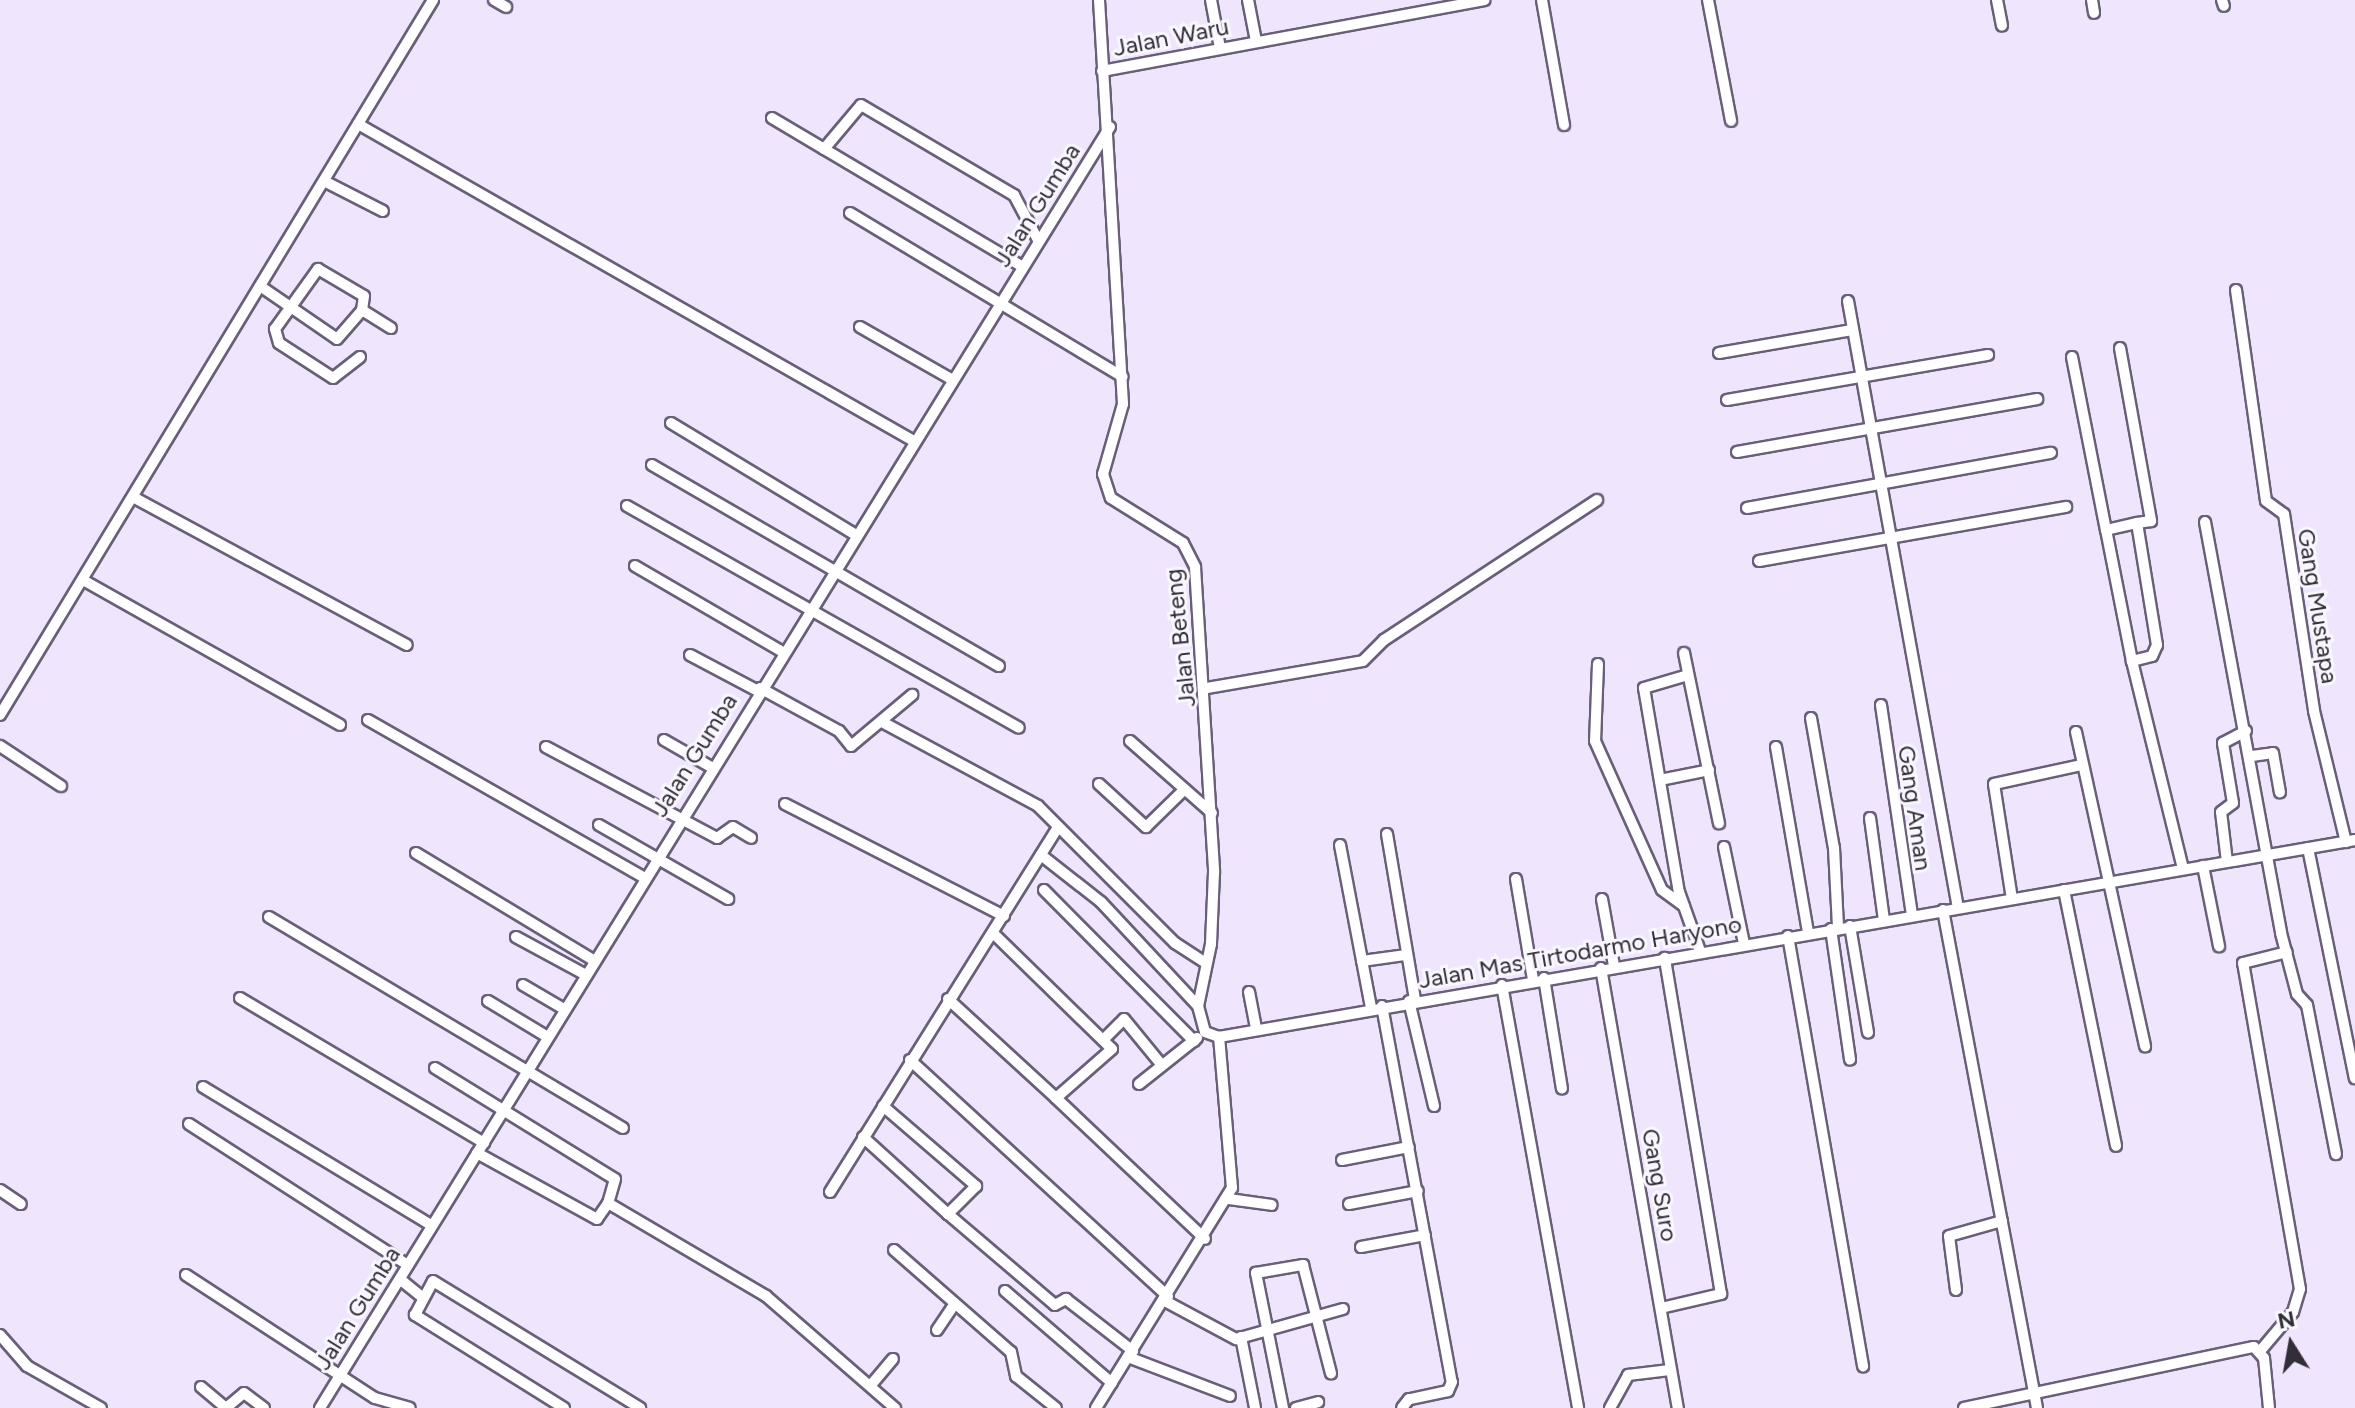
<!DOCTYPE html>
<html>
<head>
<meta charset="utf-8">
<style>
  body { margin:0 }
  #map { position:relative; width:2355px; height:1408px; overflow:hidden; background:#efe6fd; font-family:Figtree,sans-serif }
  div>[style] { position:absolute }
  .roads { filter:drop-shadow(2px 0 #695f78) drop-shadow(-2px 0 #695f78) drop-shadow(0 2px #695f78) drop-shadow(0 -2px #695f78) }
  .minor>* { height:10px; margin:-5px; padding:0 5px; transform-origin:5px; border-radius:5px; background:#fff }
  span { translate:-50% -50%; white-space:nowrap; text-align:center; line-height:1.15; -webkit-text-stroke:6px #f9f7fd; paint-order:stroke }
  .street-label { font-size:24px; color:#322e39 }
  .north { position:absolute; left:2251px; top:1304px; width:80px; height:80px; -webkit-text-stroke:6px #f9f7fd; paint-order:stroke; rotate:349deg; font-size:22px; font-weight:700; line-height:32px; text-align:center; color:#322e39 }
  .north::after { content:''; display:block; margin:auto; width:28px; height:36px; background:#322e39; clip-path:polygon(50% 0,100% 100%,50% 72%,0 100%) }
</style>
</head>
<body>
<div id="map">
  <div class="roads">
    <div class="minor">
      <i style="left:494px;top:0;width:14px;rotate:30deg"></i>
      <i style="left:1099px;top:0;width:405px;rotate:86.6deg"></i>
      <i style="left:1123px;top:404px;width:73px;rotate:105.9deg"></i>
      <i style="left:1103px;top:474px;width:25px;rotate:72deg"></i>
      <i style="left:1111px;top:498px;width:85px;rotate:32deg"></i>
      <i style="left:1183px;top:543px;width:27px;rotate:63deg"></i>
      <i style="left:1195px;top:567px;width:306px;rotate:86.4deg"></i>
      <i style="left:1214px;top:872px;width:72px;rotate:92.4deg"></i>
      <i style="left:1211px;top:944px;width:63px;rotate:101.8deg"></i>
      <i style="left:1198px;top:1006px;width:27px;rotate:75deg"></i>
      <i style="left:1205px;top:1032px;width:15px;rotate:20deg"></i>
      <i style="left:1211px;top:0;width:49px;rotate:79.4deg"></i>
      <i style="left:1248px;top:0;width:42px;rotate:79deg"></i>
      <i style="left:1542px;top:0;width:127px;rotate:80deg"></i>
      <i style="left:1708px;top:0;width:123px;rotate:79.2deg"></i>
      <i style="left:1997px;top:0;width:26px;rotate:79deg"></i>
      <i style="left:2092px;top:0;width:13px;rotate:81deg"></i>
      <i style="left:2222px;top:0;width:6px;rotate:72deg"></i>
      <i style="left:1102px;top:71px;width:389px;rotate:-10.5deg"></i>
      <i style="left:772px;top:118px;width:290px;rotate:30.7deg"></i>
      <i style="left:358px;top:124px;width:638px;rotate:29.7deg"></i>
      <i style="left:824px;top:149px;width:57px;rotate:-49.9deg"></i>
      <i style="left:861px;top:105px;width:178px;rotate:30.5deg"></i>
      <i style="left:1014px;top:195px;width:51px;rotate:61.9deg"></i>
      <i style="left:324px;top:181px;width:66px;rotate:27deg"></i>
      <i style="left:850px;top:213px;width:318px;rotate:31deg"></i>
      <i style="left:260px;top:286px;width:93px;rotate:34.5deg"></i>
      <i style="left:337px;top:339px;width:38px;rotate:-49deg"></i>
      <i style="left:362px;top:310px;width:34px;rotate:32deg"></i>
      <i style="left:2236px;top:290px;width:213px;rotate:81.9deg"></i>
      <i style="left:2266px;top:501px;width:22px;rotate:36deg"></i>
      <i style="left:2284px;top:514px;width:199px;rotate:81.3deg"></i>
      <i style="left:2314px;top:711px;width:135px;rotate:76.3deg"></i>
      <i style="left:1848px;top:301px;width:617px;rotate:79.73deg"></i>
      <i style="left:860px;top:327px;width:105px;rotate:29.7deg"></i>
      <i style="left:2120px;top:348px;width:176px;rotate:79.8deg"></i>
      <i style="left:2151px;top:521px;width:14px;rotate:172deg"></i>
      <i style="left:1719px;top:353px;width:135px;rotate:-9.8deg"></i>
      <i style="left:360px;top:357px;width:34px;rotate:142deg"></i>
      <i style="left:333px;top:378px;width:64px;rotate:-147.1deg"></i>
      <i style="left:279px;top:343px;width:15px;rotate:-106deg"></i>
      <i style="left:275px;top:329px;width:74px;rotate:-54.4deg"></i>
      <i style="left:318px;top:269px;width:53px;rotate:30.4deg"></i>
      <i style="left:364px;top:296px;width:14px;rotate:98deg"></i>
      <i style="left:2072px;top:357px;width:176px;rotate:78.9deg"></i>
      <i style="left:1727px;top:400px;width:265px;rotate:-9.8deg"></i>
      <i style="left:671px;top:423px;width:216px;rotate:31.2deg"></i>
      <i style="left:1737px;top:452px;width:305px;rotate:-10deg"></i>
      <i style="left:652px;top:465px;width:401px;rotate:30.1deg"></i>
      <i style="left:133px;top:497px;width:311px;rotate:28.4deg"></i>
      <i style="left:627px;top:506px;width:450px;rotate:29.5deg"></i>
      <i style="left:1747px;top:508px;width:309px;rotate:-10.3deg"></i>
      <i style="left:2205px;top:522px;width:418px;rotate:79.5deg"></i>
      <i style="left:2281px;top:933px;width:63px;rotate:75.3deg"></i>
      <i style="left:2297px;top:994px;width:15px;rotate:48deg"></i>
      <i style="left:2307px;top:1005px;width:152px;rotate:79deg"></i>
      <i style="left:1759px;top:561px;width:312px;rotate:-10deg"></i>
      <i style="left:635px;top:566px;width:171px;rotate:30.2deg"></i>
      <i style="left:83px;top:580px;width:295px;rotate:29.4deg"></i>
      <i style="left:1684px;top:653px;width:174px;rotate:78.4deg"></i>
      <i style="left:690px;top:655px;width:77px;rotate:27.9deg"></i>
      <i style="left:2132px;top:661px;width:134px;rotate:-101.2deg"></i>
      <i style="left:2106px;top:530px;width:32px;rotate:-13deg"></i>
      <i style="left:2137px;top:523px;width:124px;rotate:80.7deg"></i>
      <i style="left:2157px;top:645px;width:12px;rotate:114deg"></i>
      <i style="left:2152px;top:656px;width:21px;rotate:166deg"></i>
      <i style="left:2132px;top:661px;width:214px;rotate:76.2deg"></i>
      <i style="left:1598px;top:664px;width:77px;rotate:92.2deg"></i>
      <i style="left:1595px;top:741px;width:163px;rotate:65.8deg"></i>
      <i style="left:1662px;top:890px;width:27px;rotate:36deg"></i>
      <i style="left:1688px;top:675px;width:46px;rotate:163.5deg"></i>
      <i style="left:1644px;top:688px;width:207px;rotate:80.3deg"></i>
      <i style="left:1679px;top:892px;width:63px;rotate:70.4deg"></i>
      <i style="left:760px;top:688px;width:90px;rotate:28.6deg"></i>
      <i style="left:839px;top:731px;width:19px;rotate:51deg"></i>
      <i style="left:851px;top:746px;width:80px;rotate:-39.9deg"></i>
      <i style="left:1207px;top:688px;width:158px;rotate:-9.8deg"></i>
      <i style="left:1363px;top:661px;width:30px;rotate:-45deg"></i>
      <i style="left:1384px;top:640px;width:255px;rotate:-33.3deg"></i>
      <i style="left:1881px;top:705px;width:212px;rotate:81.6deg"></i>
      <i style="left:0;top:715px;width:836px;rotate:-58.8deg"></i>
      <i style="left:1811px;top:718px;width:132px;rotate:80deg"></i>
      <i style="left:1834px;top:848px;width:80px;rotate:87.1deg"></i>
      <i style="left:368px;top:720px;width:317px;rotate:29.7deg"></i>
      <i style="left:884px;top:723px;width:175px;rotate:28.3deg"></i>
      <i style="left:1038px;top:806px;width:194px;rotate:45deg"></i>
      <i style="left:1175px;top:943px;width:37px;rotate:33deg"></i>
      <i style="left:2076px;top:732px;width:322px;rotate:77.6deg"></i>
      <i style="left:664px;top:740px;width:54px;rotate:29.9deg"></i>
      <i style="left:1130px;top:741px;width:109px;rotate:41.3deg"></i>
      <i style="left:0;top:746px;width:73px;rotate:33.3deg"></i>
      <i style="left:546px;top:747px;width:194px;rotate:28deg"></i>
      <i style="left:717px;top:838px;width:19px;rotate:-35deg"></i>
      <i style="left:733px;top:827px;width:21px;rotate:31deg"></i>
      <i style="left:1776px;top:747px;width:189px;rotate:80.2deg"></i>
      <i style="left:2252px;top:756px;width:21px;rotate:-8deg"></i>
      <i style="left:2273px;top:753px;width:40px;rotate:80deg"></i>
      <i style="left:1660px;top:780px;width:50px;rotate:-11.5deg"></i>
      <i style="left:1099px;top:784px;width:64px;rotate:42.5deg"></i>
      <i style="left:1146px;top:827px;width:54px;rotate:-44.3deg"></i>
      <i style="left:785px;top:804px;width:246px;rotate:27.1deg"></i>
      <i style="left:1870px;top:818px;width:103px;rotate:82.2deg"></i>
      <i style="left:599px;top:825px;width:149px;rotate:29.8deg"></i>
      <i style="left:1387px;top:834px;width:168px;rotate:80.4deg"></i>
      <i style="left:1340px;top:845px;width:166px;rotate:79.2deg"></i>
      <i style="left:1724px;top:847px;width:99px;rotate:78.3deg"></i>
      <i style="left:2308px;top:848px;width:235px;rotate:78.5deg"></i>
      <i style="left:416px;top:853px;width:209px;rotate:31.1deg"></i>
      <i style="left:1041px;top:855px;width:76px;rotate:38.1deg"></i>
      <i style="left:1101px;top:902px;width:142px;rotate:47deg"></i>
      <i style="left:2227px;top:862px;width:50px;rotate:-96.8deg"></i>
      <i style="left:2221px;top:812px;width:15px;rotate:-37deg"></i>
      <i style="left:2233px;top:803px;width:61px;rotate:-99.5deg"></i>
      <i style="left:2223px;top:743px;width:26px;rotate:-28deg"></i>
      <i style="left:2203px;top:866px;width:82px;rotate:78.7deg"></i>
      <i style="left:1516px;top:879px;width:102px;rotate:80.4deg"></i>
      <i style="left:1044px;top:890px;width:213px;rotate:45.2deg"></i>
      <i style="left:2064px;top:890px;width:261px;rotate:78.5deg"></i>
      <i style="left:1602px;top:899px;width:68px;rotate:79.8deg"></i>
      <i style="left:2012px;top:899px;width:116px;rotate:-98.9deg"></i>
      <i style="left:1994px;top:784px;width:90px;rotate:-12.2deg"></i>
      <i style="left:1943px;top:910px;width:507px;rotate:79.31deg"></i>
      <i style="left:269px;top:917px;width:412px;rotate:30.8deg"></i>
      <i style="left:1850px;top:926px;width:108px;rotate:80.4deg"></i>
      <i style="left:1831px;top:929px;width:132px;rotate:81.7deg"></i>
      <i style="left:993px;top:933px;width:166px;rotate:44.3deg"></i>
      <i style="left:1112px;top:1049px;width:74px;rotate:138.8deg"></i>
      <i style="left:1056px;top:1098px;width:205px;rotate:43.4deg"></i>
      <i style="left:1788px;top:936px;width:437px;rotate:80.1deg"></i>
      <i style="left:516px;top:937px;width:80px;rotate:28.5deg"></i>
      <i style="left:1362px;top:961px;width:43px;rotate:-7.9deg"></i>
      <i style="left:1601px;top:968px;width:447px;rotate:80.1deg"></i>
      <i style="left:1544px;top:978px;width:112px;rotate:80.8deg"></i>
      <i style="left:523px;top:985px;width:48px;rotate:30.3deg"></i>
      <i style="left:1502px;top:985px;width:430px;rotate:79.8deg"></i>
      <i style="left:1249px;top:992px;width:36px;rotate:79deg"></i>
      <i style="left:240px;top:998px;width:284px;rotate:30.7deg"></i>
      <i style="left:948px;top:999px;width:147px;rotate:42.5deg"></i>
      <i style="left:488px;top:1001px;width:68px;rotate:31.1deg"></i>
      <i style="left:1409px;top:1001px;width:108px;rotate:76.6deg"></i>
      <i style="left:1382px;top:1006px;width:382px;rotate:79.5deg"></i>
      <i style="left:1452px;top:1382px;width:10px;rotate:114deg"></i>
      <i style="left:1448px;top:1391px;width:40px;rotate:168deg"></i>
      <i style="left:1409px;top:1399px;width:11px;rotate:128deg"></i>
      <i style="left:1219px;top:1037px;width:1153px;rotate:-9.84deg"></i>
      <i style="left:1104px;top:1039px;width:28px;rotate:-45deg"></i>
      <i style="left:1124px;top:1019px;width:58px;rotate:50.6deg"></i>
      <i style="left:910px;top:1060px;width:350px;rotate:42.5deg"></i>
      <i style="left:435px;top:1068px;width:211px;rotate:31.7deg"></i>
      <i style="left:615px;top:1179px;width:25px;rotate:106deg"></i>
      <i style="left:608px;top:1203px;width:183px;rotate:30.5deg"></i>
      <i style="left:766px;top:1296px;width:171px;rotate:41deg"></i>
      <i style="left:1139px;top:1084px;width:74px;rotate:-38.4deg"></i>
      <i style="left:203px;top:1087px;width:267px;rotate:31.2deg"></i>
      <i style="left:883px;top:1106px;width:123px;rotate:40.7deg"></i>
      <i style="left:976px;top:1186px;width:40px;rotate:135deg"></i>
      <i style="left:948px;top:1214px;width:140px;rotate:40.4deg"></i>
      <i style="left:1055px;top:1305px;width:13px;rotate:-29deg"></i>
      <i style="left:1066px;top:1299px;width:85px;rotate:37.8deg"></i>
      <i style="left:189px;top:1124px;width:260px;rotate:32.8deg"></i>
      <i style="left:863px;top:1137px;width:115px;rotate:42.2deg"></i>
      <i style="left:477px;top:1153px;width:137px;rotate:28.8deg"></i>
      <i style="left:597px;top:1219px;width:19px;rotate:-55deg"></i>
      <i style="left:1342px;top:1160px;width:68px;rotate:-11deg"></i>
      <i style="left:0;top:1190px;width:25px;rotate:34deg"></i>
      <i style="left:830px;top:1192px;width:430px;rotate:-58deg"></i>
      <i style="left:1229px;top:1199px;width:43px;rotate:7.9deg"></i>
      <i style="left:1349px;top:1204px;width:70px;rotate:-10.7deg"></i>
      <i style="left:1361px;top:1247px;width:65px;rotate:-10.6deg"></i>
      <i style="left:894px;top:1250px;width:155px;rotate:41.1deg"></i>
      <i style="left:1011px;top:1352px;width:25px;rotate:78deg"></i>
      <i style="left:1016px;top:1376px;width:51px;rotate:38.7deg"></i>
      <i style="left:186px;top:1275px;width:225px;rotate:33.1deg"></i>
      <i style="left:375px;top:1398px;width:36px;rotate:16deg"></i>
      <i style="left:401px;top:1280px;width:26px;rotate:39deg"></i>
      <i style="left:1956px;top:1290px;width:54px;rotate:-97.4deg"></i>
      <i style="left:1949px;top:1236px;width:55px;rotate:-15.8deg"></i>
      <i style="left:1005px;top:1291px;width:141px;rotate:40.7deg"></i>
      <i style="left:1165px;top:1301px;width:81px;rotate:28.2deg"></i>
      <i style="left:1236px;top:1339px;width:111px;rotate:-15.7deg"></i>
      <i style="left:1661px;top:1308px;width:62px;rotate:-13.1deg"></i>
      <i style="left:1721px;top:1294px;width:341px;rotate:-99.5deg"></i>
      <i style="left:937px;top:1330px;width:32px;rotate:-56deg"></i>
      <i style="left:0;top:1335px;width:41px;rotate:48.9deg"></i>
      <i style="left:27px;top:1366px;width:85px;rotate:29.6deg"></i>
      <i style="left:1241px;top:1337px;width:72px;rotate:78.8deg"></i>
      <i style="left:2261px;top:1350px;width:50px;rotate:-49.9deg"></i>
      <i style="left:2293px;top:1312px;width:24px;rotate:-73deg"></i>
      <i style="left:2300px;top:1289px;width:331px;rotate:-99.9deg"></i>
      <i style="left:2243px;top:963px;width:45px;rotate:-14deg"></i>
      <i style="left:1128px;top:1357px;width:109px;rotate:20.9deg"></i>
      <i style="left:871px;top:1385px;width:34px;rotate:-50deg"></i>
      <i style="left:201px;top:1387px;width:33px;rotate:40deg"></i>
      <i style="left:226px;top:1408px;width:23px;rotate:-40deg"></i>
      <i style="left:244px;top:1393px;width:25px;rotate:37deg"></i>
      <i style="left:320px;top:1408px;width:1505px;rotate:-58.34deg"></i>
      <i style="left:564px;top:1408px;width:176px;rotate:-148deg"></i>
      <i style="left:415px;top:1315px;width:38px;rotate:-62deg"></i>
      <i style="left:433px;top:1281px;width:243px;rotate:31.5deg"></i>
      <i style="left:1096px;top:1408px;width:259px;rotate:-58.3deg"></i>
      <i style="left:1232px;top:1188px;width:152px;rotate:-94.9deg"></i>
      <i style="left:1283px;top:1408px;width:138px;rotate:-101.3deg"></i>
      <i style="left:1256px;top:1273px;width:48px;rotate:-9.7deg"></i>
      <i style="left:1303px;top:1265px;width:112px;rotate:75.5deg"></i>
      <i style="left:1296px;top:1408px;width:23px;rotate:-15deg"></i>
      <i style="left:1610px;top:1408px;width:38px;rotate:-61deg"></i>
      <i style="left:1628px;top:1375px;width:42px;rotate:-6.8deg"></i>
      <i style="left:1964px;top:1408px;width:296px;rotate:-11.9deg"></i>
      <i style="left:2254px;top:1347px;width:15px;rotate:48deg"></i>
      <i style="left:2264px;top:1358px;width:50px;rotate:84.3deg"></i>
    </div>
  </div>
  <div class="street-label">
    <span style="left:1171px;top:37px;rotate:-11deg">Jalan Waru</span>
    <span style="left:1037px;top:205px;rotate:-58deg">Jalan Gumba</span>
    <span style="left:2318px;top:606px;rotate:81deg">Gang Mustapa</span>
    <span style="left:1180px;top:638px;rotate:-96deg">Jalan Beteng</span>
    <span style="left:694px;top:755px;rotate:-58deg">Jalan Gumba</span>
    <span style="left:1915px;top:808px;rotate:82deg">Gang Aman</span>
    <span style="left:1580px;top:952px;rotate:-10deg">Jalan Mas Tirtodarmo Haryono</span>
    <span style="left:1660px;top:1185px;rotate:80deg">Gang Suro</span>
    <span style="left:357px;top:1308px;rotate:-58deg">Jalan Gumba</span>
  </div>
  <div class="north">N</div>
</div>
</body>
</html>
